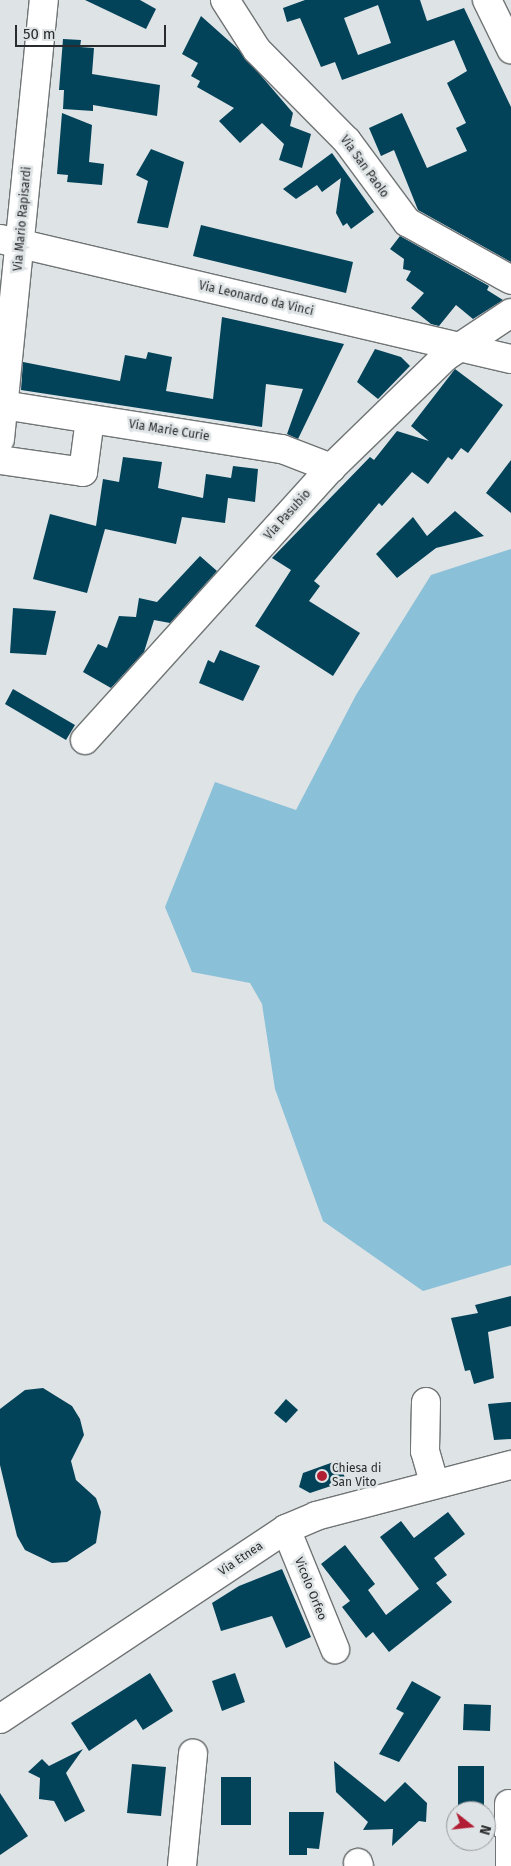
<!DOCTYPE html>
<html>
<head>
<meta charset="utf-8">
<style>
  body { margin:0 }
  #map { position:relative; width:511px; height:1866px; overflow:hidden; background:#dee3e5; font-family:"Fira Sans",sans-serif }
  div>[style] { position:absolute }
  .green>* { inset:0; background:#8bc0d9 }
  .building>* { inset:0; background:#03435a }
  .roads { filter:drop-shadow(1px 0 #707475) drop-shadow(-1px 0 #707475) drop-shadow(0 1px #707475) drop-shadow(0 -1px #707475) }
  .minor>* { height:28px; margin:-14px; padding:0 14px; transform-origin:14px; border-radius:14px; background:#fff }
  .major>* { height:28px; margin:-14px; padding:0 14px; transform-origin:14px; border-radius:14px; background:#fff }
  .dots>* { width:14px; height:14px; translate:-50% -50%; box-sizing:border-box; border:2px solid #dee3e5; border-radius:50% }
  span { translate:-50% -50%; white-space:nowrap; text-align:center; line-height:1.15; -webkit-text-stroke:5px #dee3e5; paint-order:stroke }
  .street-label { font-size:12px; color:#292b2c }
  .poi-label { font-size:12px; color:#292b2c }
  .left { translate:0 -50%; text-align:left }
  .north { position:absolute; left:446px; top:1801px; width:50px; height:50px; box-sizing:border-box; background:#dee3e5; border:1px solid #96999b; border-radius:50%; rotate:106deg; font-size:14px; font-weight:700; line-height:20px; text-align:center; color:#292b2c }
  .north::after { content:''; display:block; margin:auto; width:18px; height:22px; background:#b11e34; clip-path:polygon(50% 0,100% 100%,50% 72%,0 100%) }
  .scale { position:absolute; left:15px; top:25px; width:151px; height:22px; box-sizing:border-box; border:2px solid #292b2c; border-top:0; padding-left:6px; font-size:15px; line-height:18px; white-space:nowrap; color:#292b2c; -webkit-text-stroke:4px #dee3e5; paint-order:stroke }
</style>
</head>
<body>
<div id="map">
  <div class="green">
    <i style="clip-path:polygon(511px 549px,511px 1265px,423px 1291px,323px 1221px,275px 1089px,262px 1004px,250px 983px,192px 972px,165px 907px,215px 782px,296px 810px,356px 695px,431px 575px)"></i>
  </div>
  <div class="building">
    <i style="clip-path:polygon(85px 0,140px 0,156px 9px,146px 29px)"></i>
    <i style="clip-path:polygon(evenodd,305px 0,420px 0,427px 21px,464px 8px,511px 107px,511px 262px,418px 210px,394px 150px,381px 156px,369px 128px,402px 113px,427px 168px,467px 151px,456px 128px,466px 123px,447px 83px,467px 71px,454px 40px,342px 80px,335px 62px,321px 67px,300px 18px,287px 22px,283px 8px,305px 0,378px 5px,391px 43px,358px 55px,344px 18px,378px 5px)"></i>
    <i style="clip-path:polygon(201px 16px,238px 49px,293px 113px,290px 126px,311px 134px,302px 168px,279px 160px,284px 144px,262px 123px,240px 143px,219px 121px,234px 108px,197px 87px,200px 81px,191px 76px,198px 63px,182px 54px)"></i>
    <i style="clip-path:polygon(63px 39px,81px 40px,80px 47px,94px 48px,92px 74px,160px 85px,157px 116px,93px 105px,93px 111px,63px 109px,64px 90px,59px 90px)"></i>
    <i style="clip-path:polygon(62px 113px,92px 125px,89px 162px,104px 164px,102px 185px,67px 182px,68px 175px,57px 174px)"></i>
    <i style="clip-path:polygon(151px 149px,184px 162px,168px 228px,137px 223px,148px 181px,136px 175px)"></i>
    <i style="clip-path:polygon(332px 153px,374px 212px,351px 229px,347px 223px,343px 226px,336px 213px,341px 178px,322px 192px,317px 185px,296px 199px,283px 189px)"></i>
    <i style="clip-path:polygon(201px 225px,353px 262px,346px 293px,193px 256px)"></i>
    <i style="clip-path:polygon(400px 236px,489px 286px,487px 290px,503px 300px,473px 319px,456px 305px,439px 326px,431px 324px,411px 308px,424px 293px,406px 280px,411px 271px,403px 269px,404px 259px,390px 249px)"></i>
    <i style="clip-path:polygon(222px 317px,344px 344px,298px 439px,287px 434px,303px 389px,266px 384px,262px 427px,21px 390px,23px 362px,120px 381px,125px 355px,146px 359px,148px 352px,172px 357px,166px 391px,213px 399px)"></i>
    <i style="clip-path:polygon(375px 349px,401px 357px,410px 366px,378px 399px,357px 382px)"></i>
    <i style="clip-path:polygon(455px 369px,503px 405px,468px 453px,461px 448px,452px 460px,448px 457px,428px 484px,412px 472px,382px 506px,379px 503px,314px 581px,320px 586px,309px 601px,360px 633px,333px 676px,255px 626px,291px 570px,272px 558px,370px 457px,374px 460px,397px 431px,429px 441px,411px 426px)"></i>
    <i style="clip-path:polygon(123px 457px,162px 462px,158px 488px,203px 498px,206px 474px,231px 478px,233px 466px,258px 469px,255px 502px,228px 498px,225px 523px,182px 517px,176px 544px,105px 529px,87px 593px,33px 579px,50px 514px,96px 526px,103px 479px,119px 482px)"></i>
    <i style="clip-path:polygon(511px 460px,511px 513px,486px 493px)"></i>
    <i style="clip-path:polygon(455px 511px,484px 536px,436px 548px,397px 578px,376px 554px,413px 517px,427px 536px)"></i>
    <i style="clip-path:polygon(200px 556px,217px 571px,170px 623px,154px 620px,144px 652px,111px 688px,83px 672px,98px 644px,107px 648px,119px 616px,136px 617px,139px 598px,157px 602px)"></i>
    <i style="clip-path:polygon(13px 608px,56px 611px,46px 655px,10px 653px)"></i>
    <i style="clip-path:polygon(220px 650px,260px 666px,243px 701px,199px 683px,208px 660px,214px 663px)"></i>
    <i style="clip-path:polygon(13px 689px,75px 725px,66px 740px,5px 704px)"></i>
    <i style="clip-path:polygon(511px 1296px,511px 1326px,488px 1332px,494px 1378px,474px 1384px,470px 1370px,465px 1371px,451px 1318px,478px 1313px,475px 1305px)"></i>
    <i style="clip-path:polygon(43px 1388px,72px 1406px,80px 1419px,84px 1435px,71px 1461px,76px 1480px,96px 1498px,101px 1512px,96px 1543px,67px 1562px,52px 1563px,25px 1550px,17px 1536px,0 1465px,0 1409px,25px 1390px)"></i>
    <i style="clip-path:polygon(286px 1399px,298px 1410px,286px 1423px,274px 1413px)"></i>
    <i style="clip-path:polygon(511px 1402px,511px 1439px,494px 1440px,488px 1404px)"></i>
    <i style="clip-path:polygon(339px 1460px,346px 1481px,310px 1493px,299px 1487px,303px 1473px)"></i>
    <i style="clip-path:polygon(448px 1512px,465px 1534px,434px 1558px,447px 1575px,436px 1583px,452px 1602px,389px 1652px,373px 1632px,366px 1638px,342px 1607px,350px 1601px,321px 1564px,345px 1545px,375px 1584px,368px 1590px,386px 1615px,419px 1589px,380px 1537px,401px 1521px,414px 1538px)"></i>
    <i style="clip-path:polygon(282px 1569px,311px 1637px,286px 1648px,272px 1616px,221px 1631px,212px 1603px,239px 1586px)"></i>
    <i style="clip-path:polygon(150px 1673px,173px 1711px,143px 1730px,136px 1719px,89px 1751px,71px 1723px)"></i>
    <i style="clip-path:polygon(235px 1673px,245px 1702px,222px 1711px,212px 1681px)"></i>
    <i style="clip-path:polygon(412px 1681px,441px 1697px,399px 1762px,379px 1754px,404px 1713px,396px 1709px)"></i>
    <i style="clip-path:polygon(464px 1704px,491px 1705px,490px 1731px,463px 1730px)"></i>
    <i style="clip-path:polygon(83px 1749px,66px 1773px,85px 1811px,65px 1822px,54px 1801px,39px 1799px,40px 1778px,28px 1772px,42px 1759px,49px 1766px)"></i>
    <i style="clip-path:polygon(334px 1761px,385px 1802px,405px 1782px,427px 1803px,426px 1822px,419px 1821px,392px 1846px,393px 1829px,363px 1830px,368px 1822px,336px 1792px)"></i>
    <i style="clip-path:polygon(132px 1764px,166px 1767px,161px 1816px,127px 1813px)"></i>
    <i style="clip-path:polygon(458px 1766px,484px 1766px,484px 1811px,458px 1811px)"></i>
    <i style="clip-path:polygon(221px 1777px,251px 1777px,251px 1825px,221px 1825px)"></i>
    <i style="clip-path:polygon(0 1793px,28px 1836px,0 1855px)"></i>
    <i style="clip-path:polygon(289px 1812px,324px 1812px,319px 1849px,307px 1848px,307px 1855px,289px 1855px)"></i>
  </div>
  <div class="roads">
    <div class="minor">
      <i style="left:225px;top:0;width:59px;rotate:57.4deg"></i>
      <i style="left:257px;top:50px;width:128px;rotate:45.3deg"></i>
      <i style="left:347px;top:141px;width:101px;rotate:53.5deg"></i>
      <i style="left:407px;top:222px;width:119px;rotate:29.1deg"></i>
      <i style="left:487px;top:0;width:55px;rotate:63.9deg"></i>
      <i style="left:0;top:239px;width:525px;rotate:13.22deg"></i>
      <i style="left:3px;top:405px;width:282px;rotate:9deg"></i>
      <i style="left:282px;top:449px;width:53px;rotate:21.2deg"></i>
      <i style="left:0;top:439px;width:441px;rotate:-84.3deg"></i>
      <i style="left:0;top:460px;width:84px;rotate:8.2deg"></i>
      <i style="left:83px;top:472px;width:53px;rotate:-82.5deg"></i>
      <i style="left:85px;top:740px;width:367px;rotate:-47.9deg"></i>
      <i style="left:331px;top:468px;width:159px;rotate:-44.2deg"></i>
      <i style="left:445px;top:357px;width:79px;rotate:-33.7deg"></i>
      <i style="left:426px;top:1402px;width:49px;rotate:91.2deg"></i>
      <i style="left:425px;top:1451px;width:33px;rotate:74deg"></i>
      <i style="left:286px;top:1529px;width:130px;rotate:67.8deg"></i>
      <i style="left:509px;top:1804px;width:62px;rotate:89.1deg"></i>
      <i style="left:358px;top:1863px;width:3px;rotate:72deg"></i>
      <i style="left:182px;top:1866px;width:113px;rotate:-84.4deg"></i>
    </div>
    <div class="major">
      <i style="left:0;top:1719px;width:343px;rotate:-33.6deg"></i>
      <i style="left:286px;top:1529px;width:33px;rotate:-23deg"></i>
      <i style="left:316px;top:1516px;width:202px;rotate:-14.7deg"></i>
    </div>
  </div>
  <div class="dots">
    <i style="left:322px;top:1476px;background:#b11e34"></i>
  </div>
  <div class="street-label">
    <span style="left:364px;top:167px;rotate:54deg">Via San Paolo</span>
    <span style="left:23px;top:219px;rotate:-85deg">Via Mario Rapisardi</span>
    <span style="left:256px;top:299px;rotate:13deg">Via Leonardo da Vinci</span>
    <span style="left:169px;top:431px;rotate:9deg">Via Marie Curie</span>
    <span style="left:288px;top:515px;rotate:-48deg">Via Pasubio</span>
    <span style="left:241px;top:1559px;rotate:-34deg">Via Etnea</span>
    <span style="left:310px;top:1589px;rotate:68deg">Vicolo Orfeo</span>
  </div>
  <div class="poi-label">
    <span class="left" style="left:332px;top:1476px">Chiesa di<br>San Vito</span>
  </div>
  <div class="north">N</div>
  <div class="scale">50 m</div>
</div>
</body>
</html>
